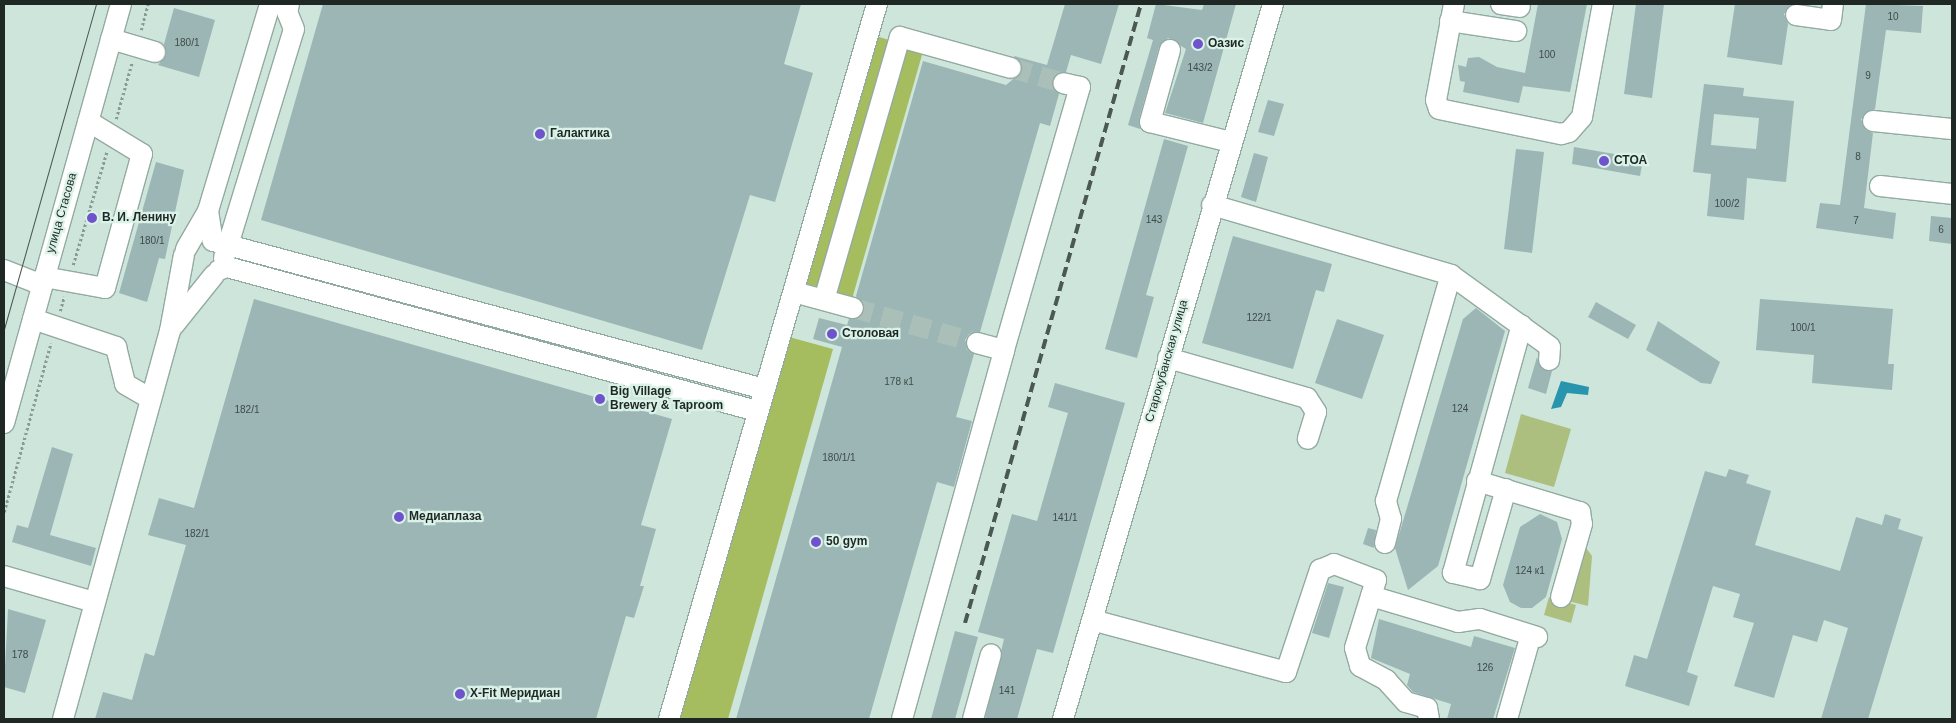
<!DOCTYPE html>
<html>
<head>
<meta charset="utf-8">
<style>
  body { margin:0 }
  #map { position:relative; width:1956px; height:723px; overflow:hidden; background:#cde5db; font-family:Helvetica,sans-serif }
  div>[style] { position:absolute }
  .green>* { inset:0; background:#adbf7f }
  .forest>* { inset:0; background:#a5bd5e }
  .water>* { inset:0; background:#2894ad }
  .building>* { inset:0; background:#9bb6b5 }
  .minor-tunnel>* { height:20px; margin-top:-10px; transform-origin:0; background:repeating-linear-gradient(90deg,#aabfb7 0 20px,transparent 0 30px) }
  .path>* { height:2.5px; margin-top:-1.25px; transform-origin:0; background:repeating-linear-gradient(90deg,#899c94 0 2.5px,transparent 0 5px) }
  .roads { filter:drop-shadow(1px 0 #93aaa1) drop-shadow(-1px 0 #93aaa1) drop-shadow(0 1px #93aaa1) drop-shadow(0 -1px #93aaa1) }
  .minor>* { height:20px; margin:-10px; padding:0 10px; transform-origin:10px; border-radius:10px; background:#fff }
  .tram>* { height:1px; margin:-0.5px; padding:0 0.5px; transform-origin:0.5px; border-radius:0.5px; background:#4b5853 }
  .rail>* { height:4px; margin-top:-2px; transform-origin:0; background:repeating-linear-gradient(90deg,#4b5853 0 10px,transparent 0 15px) }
  .dots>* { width:14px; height:14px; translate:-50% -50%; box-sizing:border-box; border:2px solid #daf2e8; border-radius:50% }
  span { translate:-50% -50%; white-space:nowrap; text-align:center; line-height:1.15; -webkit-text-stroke:4.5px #daf2e8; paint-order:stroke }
  .number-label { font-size:10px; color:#3e4c49 }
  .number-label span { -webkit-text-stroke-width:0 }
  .poi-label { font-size:12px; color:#1f2825; font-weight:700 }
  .left { translate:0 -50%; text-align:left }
  .street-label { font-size:12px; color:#1f2825 }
  .frame { position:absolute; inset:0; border:5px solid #1f2825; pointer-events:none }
</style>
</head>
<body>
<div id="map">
  <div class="green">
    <i style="clip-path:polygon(1521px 414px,1571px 429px,1554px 487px,1505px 473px)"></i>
    <i style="clip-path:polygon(1584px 545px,1592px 556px,1588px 606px,1568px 601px)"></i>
    <i style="clip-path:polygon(1549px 597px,1576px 605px,1571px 623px,1544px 615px)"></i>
  </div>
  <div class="forest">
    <i style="clip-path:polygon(876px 36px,892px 41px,821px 287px,805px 284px)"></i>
    <i style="clip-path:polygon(903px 42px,924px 48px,852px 299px,833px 293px)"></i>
    <i style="clip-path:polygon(789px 337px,833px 349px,728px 719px,680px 719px)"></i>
  </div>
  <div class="water">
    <i style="clip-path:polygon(1561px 381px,1589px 387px,1588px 395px,1567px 393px,1561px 407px,1551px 409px)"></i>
  </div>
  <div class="building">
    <i style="clip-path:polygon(323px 4px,801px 4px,784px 64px,813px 73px,775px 202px,750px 195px,702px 350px,261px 220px)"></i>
    <i style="clip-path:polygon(1065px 4px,1119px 4px,1101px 64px,1071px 55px,1066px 72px,1052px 80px,1059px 94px,1050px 126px,1040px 123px,980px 332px,969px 334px,965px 340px,974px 354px,956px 417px,972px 421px,954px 487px,937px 482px,869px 719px,736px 719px,842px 347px,813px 339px,819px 318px,847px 325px,849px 319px,864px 312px,856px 296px,923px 61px,1006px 85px,1022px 72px,1014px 56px,1047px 65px)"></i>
    <i style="clip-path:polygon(1156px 4px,1202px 10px,1204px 4px,1236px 4px,1203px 123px,1165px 113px,1186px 49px,1168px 38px,1159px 47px,1139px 119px,1140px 129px,1128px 125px,1153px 40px,1147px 38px)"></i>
    <i style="clip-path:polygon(1538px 4px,1587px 4px,1570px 92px,1523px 86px,1519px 103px,1463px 92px,1465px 82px,1460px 81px,1458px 65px,1466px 67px,1468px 58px,1479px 57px,1497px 67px,1525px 73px)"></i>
    <i style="clip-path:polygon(1636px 4px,1664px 4px,1652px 98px,1624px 94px)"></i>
    <i style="clip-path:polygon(1735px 4px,1791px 4px,1784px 14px,1788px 24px,1782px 65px,1727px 57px)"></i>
    <i style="clip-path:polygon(1866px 4px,1923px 6px,1921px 33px,1886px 30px,1875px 109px,1861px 119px,1866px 130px,1873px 133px,1864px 208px,1896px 213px,1893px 239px,1816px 228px,1820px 203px,1840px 205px)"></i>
    <i style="clip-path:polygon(174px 8px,215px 20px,199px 77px,158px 65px,166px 55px,164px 44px)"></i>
    <i style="clip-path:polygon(evenodd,1704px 84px,1744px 88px,1743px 96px,1794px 101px,1786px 182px,1747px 178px,1744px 220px,1707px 216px,1711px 174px,1693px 172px,1704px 84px,1714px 114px,1759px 118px,1756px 149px,1711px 145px,1714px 114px)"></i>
    <i style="clip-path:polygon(1268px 100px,1284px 104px,1274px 136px,1258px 132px)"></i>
    <i style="clip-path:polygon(1164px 139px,1188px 146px,1146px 295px,1154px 297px,1137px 358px,1105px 349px)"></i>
    <i style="clip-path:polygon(1574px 147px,1643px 159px,1640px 176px,1572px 164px)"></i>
    <i style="clip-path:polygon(1516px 149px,1544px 152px,1532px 253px,1504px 249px)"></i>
    <i style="clip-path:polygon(1254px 153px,1268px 157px,1256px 202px,1241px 197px)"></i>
    <i style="clip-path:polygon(156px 162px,184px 170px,165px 259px,159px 258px,147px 302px,119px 293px)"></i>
    <i style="clip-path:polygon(1931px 216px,1952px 218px,1952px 244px,1929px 241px)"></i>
    <i style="clip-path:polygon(1233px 236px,1332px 264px,1324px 292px,1316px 290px,1293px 369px,1202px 343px)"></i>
    <i style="clip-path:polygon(254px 299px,672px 419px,641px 525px,656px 529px,640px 586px,644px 586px,634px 618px,626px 616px,596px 719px,95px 719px,103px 692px,132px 700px,145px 653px,154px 656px,186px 545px,148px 535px,159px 498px,194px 508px)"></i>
    <i style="clip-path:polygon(1760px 299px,1893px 309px,1888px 364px,1894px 364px,1892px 390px,1812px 383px,1814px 355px,1756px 350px)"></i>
    <i style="clip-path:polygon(1596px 302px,1636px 325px,1628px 339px,1588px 317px)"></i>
    <i style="clip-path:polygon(1476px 308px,1505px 331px,1438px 566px,1408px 590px,1395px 548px,1463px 319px)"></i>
    <i style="clip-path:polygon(1337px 319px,1384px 335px,1362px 399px,1315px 383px)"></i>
    <i style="clip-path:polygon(1658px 321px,1720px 362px,1711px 384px,1701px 383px,1646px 350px)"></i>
    <i style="clip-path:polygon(1537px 357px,1542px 369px,1552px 371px,1546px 394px,1528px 388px)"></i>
    <i style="clip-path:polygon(1055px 383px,1125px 403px,1053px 653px,1037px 649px,1017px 719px,985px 719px,1004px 639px,978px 632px,1012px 514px,1037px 521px,1068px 413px,1048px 407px)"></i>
    <i style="clip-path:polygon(52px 447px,73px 454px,50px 535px,96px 548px,91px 566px,12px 542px,17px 525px,28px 528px)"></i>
    <i style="clip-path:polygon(1729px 469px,1749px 475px,1746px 483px,1771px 491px,1755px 545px,1840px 571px,1856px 517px,1882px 525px,1885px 514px,1901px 519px,1898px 529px,1923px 537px,1868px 719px,1821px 719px,1848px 628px,1824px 620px,1817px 642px,1793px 635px,1774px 698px,1734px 686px,1754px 623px,1733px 617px,1740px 594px,1713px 586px,1687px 672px,1698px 676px,1689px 706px,1625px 686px,1634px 655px,1647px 659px,1705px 471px,1726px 477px)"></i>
    <i style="clip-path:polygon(1540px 514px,1557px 522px,1562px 539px,1546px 597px,1532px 608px,1521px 608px,1510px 602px,1503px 585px,1520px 527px)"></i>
    <i style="clip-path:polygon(1368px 528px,1376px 530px,1374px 548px,1363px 544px)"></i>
    <i style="clip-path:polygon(1328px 583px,1344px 587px,1329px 638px,1312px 633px)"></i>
    <i style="clip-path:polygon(8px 609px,46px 620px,25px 693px,4px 687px)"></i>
    <i style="clip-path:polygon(1379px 619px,1471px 647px,1474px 636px,1515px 648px,1493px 719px,1447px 719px,1451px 704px,1413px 692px,1407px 685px,1410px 674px,1371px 658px)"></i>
    <i style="clip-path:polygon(955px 631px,978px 637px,955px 719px,931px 719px)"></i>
  </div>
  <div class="minor-tunnel">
    <i style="left:1011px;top:68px;width:54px;rotate:16.1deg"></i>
    <i style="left:853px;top:308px;width:129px;rotate:15.8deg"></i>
  </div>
  <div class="path">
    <i style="left:141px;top:30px;width:27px;rotate:-75deg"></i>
    <i style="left:116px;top:119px;width:59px;rotate:-74.3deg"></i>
    <i style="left:73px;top:265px;width:119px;rotate:-73.4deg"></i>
    <i style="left:60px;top:311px;width:15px;rotate:-74deg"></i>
    <i style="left:4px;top:512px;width:175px;rotate:-74.5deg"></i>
  </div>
  <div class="roads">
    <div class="minor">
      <i style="left:1454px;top:4px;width:98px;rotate:100.6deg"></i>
      <i style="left:1436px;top:100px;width:9px;rotate:72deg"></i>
      <i style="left:1439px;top:109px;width:125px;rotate:11.6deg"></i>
      <i style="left:1561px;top:134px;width:8px;rotate:-14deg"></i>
      <i style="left:1569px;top:132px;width:20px;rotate:-49deg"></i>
      <i style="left:1582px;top:117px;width:115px;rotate:-79.5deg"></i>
      <i style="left:1501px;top:4px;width:19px;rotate:9deg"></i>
      <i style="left:1796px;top:15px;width:35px;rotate:8deg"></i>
      <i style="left:1831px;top:20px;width:16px;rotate:-83deg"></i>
      <i style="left:1450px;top:21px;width:67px;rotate:8.6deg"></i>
      <i style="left:111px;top:39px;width:46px;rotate:16.5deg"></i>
      <i style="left:1170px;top:50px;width:75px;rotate:105.5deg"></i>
      <i style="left:1150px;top:122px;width:83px;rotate:13.9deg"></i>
      <i style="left:1873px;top:121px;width:79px;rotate:5.8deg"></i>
      <i style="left:1880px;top:186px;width:72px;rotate:6.3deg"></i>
      <i style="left:1212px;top:205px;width:249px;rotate:16.3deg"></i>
      <i style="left:1451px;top:275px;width:122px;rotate:36deg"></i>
      <i style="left:1550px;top:347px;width:13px;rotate:94deg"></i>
      <i style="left:208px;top:211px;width:30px;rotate:81deg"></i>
      <i style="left:213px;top:241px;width:571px;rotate:15.03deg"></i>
      <i style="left:186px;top:249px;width:44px;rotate:-59.9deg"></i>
      <i style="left:208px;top:211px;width:216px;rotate:-73.3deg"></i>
      <i style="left:224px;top:258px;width:239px;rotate:-73deg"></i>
      <i style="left:294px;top:29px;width:18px;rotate:-112deg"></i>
      <i style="left:287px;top:12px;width:8px;rotate:-76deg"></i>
      <i style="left:4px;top:270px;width:41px;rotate:21.5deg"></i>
      <i style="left:219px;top:270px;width:9px;rotate:-21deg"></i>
      <i style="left:227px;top:267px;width:549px;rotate:15.2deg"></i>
      <i style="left:44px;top:277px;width:62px;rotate:10.2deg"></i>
      <i style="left:105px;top:288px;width:139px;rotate:-74.6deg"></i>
      <i style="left:142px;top:154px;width:63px;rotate:-148.6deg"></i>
      <i style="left:794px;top:292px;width:61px;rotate:15.2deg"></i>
      <i style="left:824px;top:300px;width:274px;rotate:-73.9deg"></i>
      <i style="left:900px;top:37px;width:115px;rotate:15.6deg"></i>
      <i style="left:33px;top:319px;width:88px;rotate:18.6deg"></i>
      <i style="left:116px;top:347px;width:38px;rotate:76deg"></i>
      <i style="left:125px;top:384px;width:30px;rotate:30deg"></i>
      <i style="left:174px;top:325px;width:64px;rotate:-51.3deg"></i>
      <i style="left:977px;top:343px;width:28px;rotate:15deg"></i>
      <i style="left:1004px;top:350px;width:274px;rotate:-73.9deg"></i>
      <i style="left:1080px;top:87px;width:17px;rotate:-167deg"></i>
      <i style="left:1168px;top:358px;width:145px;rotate:16.1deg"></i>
      <i style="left:1307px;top:398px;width:17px;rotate:57deg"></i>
      <i style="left:1316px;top:412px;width:28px;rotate:107deg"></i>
      <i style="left:4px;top:423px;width:435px;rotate:-74.4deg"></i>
      <i style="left:1477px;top:481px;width:108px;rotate:16.8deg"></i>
      <i style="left:1580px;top:512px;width:12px;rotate:81deg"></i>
      <i style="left:1582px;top:524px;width:76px;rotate:106deg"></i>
      <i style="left:1506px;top:489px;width:94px;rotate:106.1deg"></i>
      <i style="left:1480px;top:579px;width:28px;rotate:-167deg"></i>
      <i style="left:1453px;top:573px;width:257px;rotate:-74.5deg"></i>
      <i style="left:1385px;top:543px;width:25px;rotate:-76deg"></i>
      <i style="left:1391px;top:519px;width:19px;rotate:-106deg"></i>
      <i style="left:1386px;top:501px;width:235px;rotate:-74deg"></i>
      <i style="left:4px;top:576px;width:94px;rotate:16.1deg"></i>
      <i style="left:1371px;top:596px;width:91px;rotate:16.6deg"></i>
      <i style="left:1458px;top:622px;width:22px;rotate:-8deg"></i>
      <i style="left:1480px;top:619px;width:60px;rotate:17.5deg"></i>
      <i style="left:1092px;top:620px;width:201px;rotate:15deg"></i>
      <i style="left:1286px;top:672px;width:108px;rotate:-71.6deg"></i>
      <i style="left:1320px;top:570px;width:15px;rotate:-23deg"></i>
      <i style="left:1334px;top:564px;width:45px;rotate:20.9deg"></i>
      <i style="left:1376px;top:580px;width:71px;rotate:107.2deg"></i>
      <i style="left:1355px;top:648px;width:19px;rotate:74deg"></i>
      <i style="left:1360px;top:666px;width:30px;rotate:28deg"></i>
      <i style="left:1386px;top:680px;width:30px;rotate:48deg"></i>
      <i style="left:1406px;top:702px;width:22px;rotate:16deg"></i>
      <i style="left:1427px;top:708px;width:11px;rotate:80deg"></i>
      <i style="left:63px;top:719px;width:402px;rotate:-74.6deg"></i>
      <i style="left:170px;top:331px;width:77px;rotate:-79.6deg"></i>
      <i style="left:669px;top:719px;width:745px;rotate:-73.78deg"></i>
      <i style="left:902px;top:719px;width:383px;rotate:-74.5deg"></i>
      <i style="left:973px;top:719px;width:67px;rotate:-74.5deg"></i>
      <i style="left:1063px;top:719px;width:745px;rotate:-73.63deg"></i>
      <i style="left:1507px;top:719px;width:87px;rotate:-74.1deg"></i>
    </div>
  </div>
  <div class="tram">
    <i style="left:4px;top:329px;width:338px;rotate:-74.2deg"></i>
  </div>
  <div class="rail">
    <i style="left:965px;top:623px;width:644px;rotate:-74.13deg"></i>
  </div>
  <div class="dots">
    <i style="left:1198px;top:44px;background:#6e53cd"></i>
    <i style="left:540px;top:134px;background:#6e53cd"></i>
    <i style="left:1604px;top:161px;background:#6e53cd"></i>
    <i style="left:92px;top:218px;background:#6e53cd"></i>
    <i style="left:832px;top:334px;background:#6e53cd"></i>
    <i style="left:600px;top:399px;background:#6e53cd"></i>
    <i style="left:399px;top:517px;background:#6e53cd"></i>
    <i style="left:816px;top:542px;background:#6e53cd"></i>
    <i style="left:460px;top:694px;background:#6e53cd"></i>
  </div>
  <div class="number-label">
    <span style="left:1893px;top:17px">10</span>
    <span style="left:187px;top:43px">180/1</span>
    <span style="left:1547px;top:55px">100</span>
    <span style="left:1200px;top:68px">143/2</span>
    <span style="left:1868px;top:76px">9</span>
    <span style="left:1858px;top:157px">8</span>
    <span style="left:1727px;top:204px">100/2</span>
    <span style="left:1154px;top:220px">143</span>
    <span style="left:1856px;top:221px">7</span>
    <span style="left:1941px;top:230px">6</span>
    <span style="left:152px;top:241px">180/1</span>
    <span style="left:1259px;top:318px">122/1</span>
    <span style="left:1803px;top:328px">100/1</span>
    <span style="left:899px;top:382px">178 к1</span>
    <span style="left:1460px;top:409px">124</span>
    <span style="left:247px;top:410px">182/1</span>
    <span style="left:839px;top:458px">180/1/1</span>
    <span style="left:1065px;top:518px">141/1</span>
    <span style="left:197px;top:534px">182/1</span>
    <span style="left:1530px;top:571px">124 к1</span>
    <span style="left:20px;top:655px">178</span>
    <span style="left:1485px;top:668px">126</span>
    <span style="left:1007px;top:691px">141</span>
  </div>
  <div class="poi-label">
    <span class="left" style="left:1208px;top:44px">Оазис</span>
    <span class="left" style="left:550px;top:134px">Галактика</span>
    <span class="left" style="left:1614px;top:161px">СТОА</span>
    <span class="left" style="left:102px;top:218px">В. И. Ленину</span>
    <span class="left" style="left:842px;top:334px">Столовая</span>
    <span class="left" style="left:610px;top:399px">Big Village<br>Brewery &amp; Taproom</span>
    <span class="left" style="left:409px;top:517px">Медиаплаза</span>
    <span class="left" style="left:826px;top:542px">50 gym</span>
    <span class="left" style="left:470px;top:694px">X-Fit Меридиан</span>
  </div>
  <div class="street-label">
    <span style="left:62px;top:213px;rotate:-74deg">улица Стасова</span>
    <span style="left:1167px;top:361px;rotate:-74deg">Старокубанская улица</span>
  </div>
  <div class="frame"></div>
</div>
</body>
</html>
